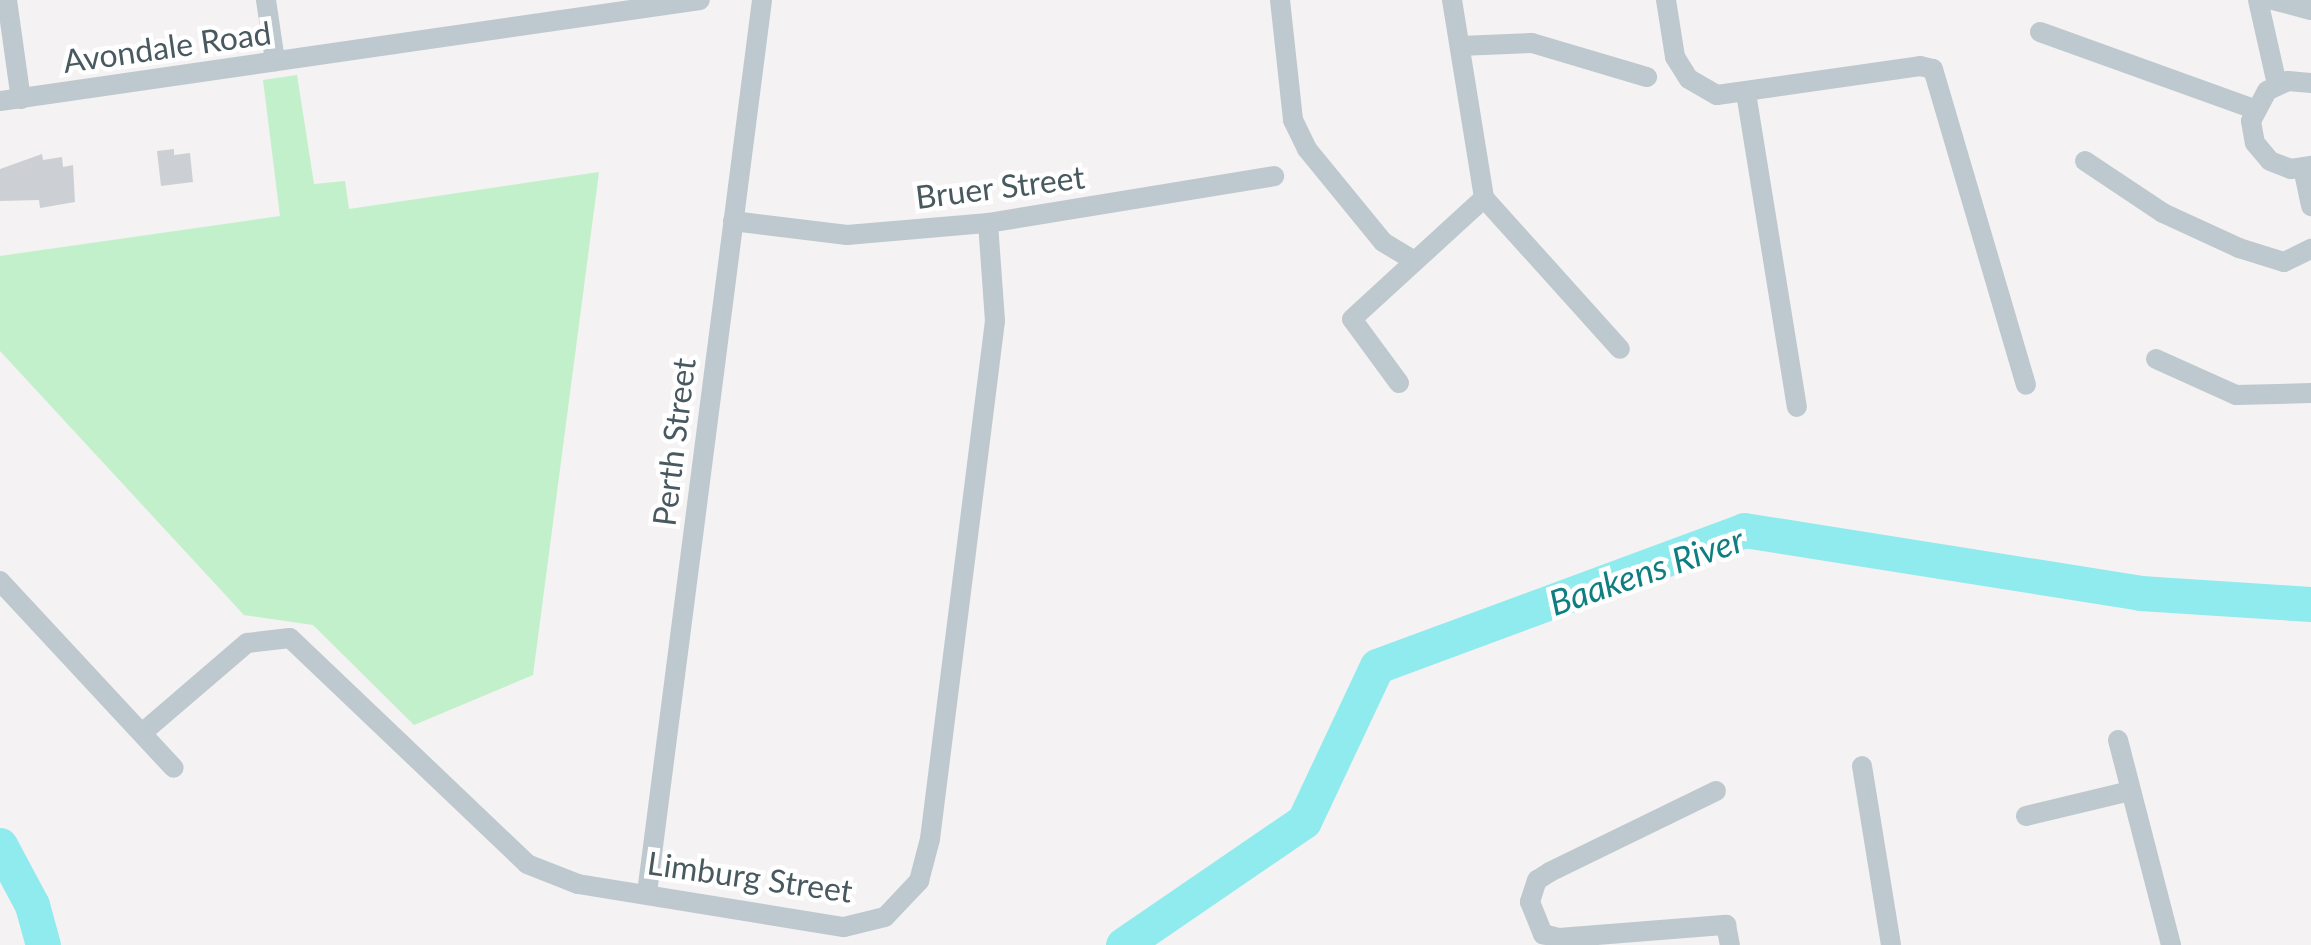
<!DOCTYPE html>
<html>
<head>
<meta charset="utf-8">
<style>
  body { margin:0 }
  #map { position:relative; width:2311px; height:945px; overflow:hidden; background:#f4f2f2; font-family:Lato,sans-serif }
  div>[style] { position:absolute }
  .green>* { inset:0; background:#c1f0cb }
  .river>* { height:35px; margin:-17.5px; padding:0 17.5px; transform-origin:17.5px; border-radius:17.5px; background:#8febed }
  .building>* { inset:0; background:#ccd0d4 }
  .street>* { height:20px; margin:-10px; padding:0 10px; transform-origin:10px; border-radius:10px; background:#bdc9ce }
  span { translate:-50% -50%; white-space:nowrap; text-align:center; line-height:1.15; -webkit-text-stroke:9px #fff; paint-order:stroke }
  .street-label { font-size:32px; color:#495960 }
  .water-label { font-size:35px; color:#0e7e80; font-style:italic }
</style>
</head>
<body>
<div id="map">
  <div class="green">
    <i style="clip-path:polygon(297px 75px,314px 184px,345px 181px,349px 209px,599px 172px,533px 675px,414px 725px,313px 625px,244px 615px,0 351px,0 256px,280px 216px,263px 80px)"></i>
  </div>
  <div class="river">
    <i style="left:0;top:845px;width:68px;rotate:61.9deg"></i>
    <i style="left:32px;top:905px;width:41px;rotate:74.6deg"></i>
    <i style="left:1123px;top:945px;width:219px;rotate:-34.4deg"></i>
    <i style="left:1304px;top:821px;width:171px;rotate:-64.8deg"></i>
    <i style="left:1377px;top:666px;width:391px;rotate:-20.3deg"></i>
    <i style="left:1744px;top:530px;width:401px;rotate:9deg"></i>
    <i style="left:2140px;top:593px;width:171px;rotate:3.7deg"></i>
  </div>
  <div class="building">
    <i style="clip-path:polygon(174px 149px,174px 155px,190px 153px,193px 182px,161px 186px,157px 151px)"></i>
    <i style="clip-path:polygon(42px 154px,43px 160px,62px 157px,63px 167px,73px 165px,75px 202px,40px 208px,39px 200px,0 201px,0 169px)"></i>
  </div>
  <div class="street">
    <i style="left:7px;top:0;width:100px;rotate:82deg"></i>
    <i style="left:266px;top:0;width:62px;rotate:81.6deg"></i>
    <i style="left:1280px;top:0;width:121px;rotate:83.8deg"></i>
    <i style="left:1293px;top:120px;width:32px;rotate:64deg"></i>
    <i style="left:1307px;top:149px;width:120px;rotate:50.7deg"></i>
    <i style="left:1383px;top:242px;width:35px;rotate:31deg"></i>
    <i style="left:1452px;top:0;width:201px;rotate:80.8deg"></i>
    <i style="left:1484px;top:198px;width:203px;rotate:48deg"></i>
    <i style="left:1666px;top:0;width:58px;rotate:81deg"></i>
    <i style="left:1675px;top:57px;width:26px;rotate:58deg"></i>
    <i style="left:1689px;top:79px;width:32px;rotate:30deg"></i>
    <i style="left:1717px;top:95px;width:205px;rotate:-8.1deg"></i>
    <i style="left:1920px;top:66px;width:13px;rotate:13deg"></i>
    <i style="left:1933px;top:69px;width:329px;rotate:73.6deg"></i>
    <i style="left:2258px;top:0;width:86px;rotate:77.3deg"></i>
    <i style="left:2273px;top:0;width:39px;rotate:15deg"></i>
    <i style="left:2040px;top:32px;width:227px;rotate:19.8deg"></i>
    <i style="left:1460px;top:46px;width:72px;rotate:-2.4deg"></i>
    <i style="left:1532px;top:43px;width:120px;rotate:16.5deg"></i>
    <i style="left:2311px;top:83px;width:23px;rotate:-175deg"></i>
    <i style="left:2288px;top:81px;width:23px;rotate:155deg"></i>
    <i style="left:2267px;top:91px;width:34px;rotate:118deg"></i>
    <i style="left:2251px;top:121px;width:22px;rotate:80deg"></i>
    <i style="left:2255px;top:143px;width:23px;rotate:50deg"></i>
    <i style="left:2270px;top:161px;width:22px;rotate:21deg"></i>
    <i style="left:2291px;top:169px;width:20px;rotate:-9deg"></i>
    <i style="left:1746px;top:93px;width:318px;rotate:80.8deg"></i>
    <i style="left:0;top:101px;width:707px;rotate:-8.21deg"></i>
    <i style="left:2085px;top:161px;width:94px;rotate:33.7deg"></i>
    <i style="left:2163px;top:213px;width:84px;rotate:24.7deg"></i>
    <i style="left:2239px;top:248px;width:47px;rotate:17.3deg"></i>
    <i style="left:2284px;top:262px;width:30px;rotate:-26deg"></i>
    <i style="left:2303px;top:168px;width:39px;rotate:78deg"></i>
    <i style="left:733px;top:221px;width:115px;rotate:7deg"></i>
    <i style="left:847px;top:235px;width:142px;rotate:-4.9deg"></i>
    <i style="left:988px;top:223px;width:290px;rotate:-9.3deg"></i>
    <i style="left:2156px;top:359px;width:88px;rotate:24.2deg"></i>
    <i style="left:2236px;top:395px;width:75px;rotate:-1.5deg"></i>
    <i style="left:1399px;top:383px;width:79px;rotate:-126.3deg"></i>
    <i style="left:1352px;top:319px;width:179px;rotate:-42.5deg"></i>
    <i style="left:0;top:581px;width:255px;rotate:47.1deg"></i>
    <i style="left:142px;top:733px;width:138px;rotate:-40.6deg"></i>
    <i style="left:247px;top:643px;width:43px;rotate:-6.6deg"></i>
    <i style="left:290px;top:638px;width:327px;rotate:43.6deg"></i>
    <i style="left:527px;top:864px;width:55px;rotate:21.4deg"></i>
    <i style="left:578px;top:884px;width:269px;rotate:9.2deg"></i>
    <i style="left:844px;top:927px;width:42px;rotate:-13.7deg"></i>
    <i style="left:885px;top:917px;width:50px;rotate:-46.6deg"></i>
    <i style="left:919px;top:881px;width:43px;rotate:-75.3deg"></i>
    <i style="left:930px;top:839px;width:522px;rotate:-82.85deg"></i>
    <i style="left:995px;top:321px;width:98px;rotate:-94.1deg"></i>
    <i style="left:2118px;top:740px;width:212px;rotate:75.5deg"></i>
    <i style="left:1862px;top:766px;width:181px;rotate:80.8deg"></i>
    <i style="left:1716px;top:791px;width:185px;rotate:154deg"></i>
    <i style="left:1550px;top:872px;width:15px;rotate:148deg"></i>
    <i style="left:1537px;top:880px;width:23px;rotate:108deg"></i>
    <i style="left:1530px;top:902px;width:35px;rotate:68deg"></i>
    <i style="left:1543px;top:934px;width:16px;rotate:14deg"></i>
    <i style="left:1559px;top:938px;width:168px;rotate:-4.5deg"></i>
    <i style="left:1726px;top:925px;width:20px;rotate:79deg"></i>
    <i style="left:2026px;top:816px;width:107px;rotate:-13.5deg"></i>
    <i style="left:647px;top:893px;width:900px;rotate:-82.66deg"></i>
  </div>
  <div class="street-label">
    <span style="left:167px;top:47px;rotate:-8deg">Avondale Road</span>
    <span style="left:1000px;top:187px;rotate:-7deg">Bruer Street</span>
    <span style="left:674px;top:442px;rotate:-83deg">Perth Street</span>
    <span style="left:750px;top:877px;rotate:8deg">Limburg Street</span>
  </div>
  <div class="water-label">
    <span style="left:1646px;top:570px;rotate:-19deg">Baakens River</span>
  </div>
</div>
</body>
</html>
